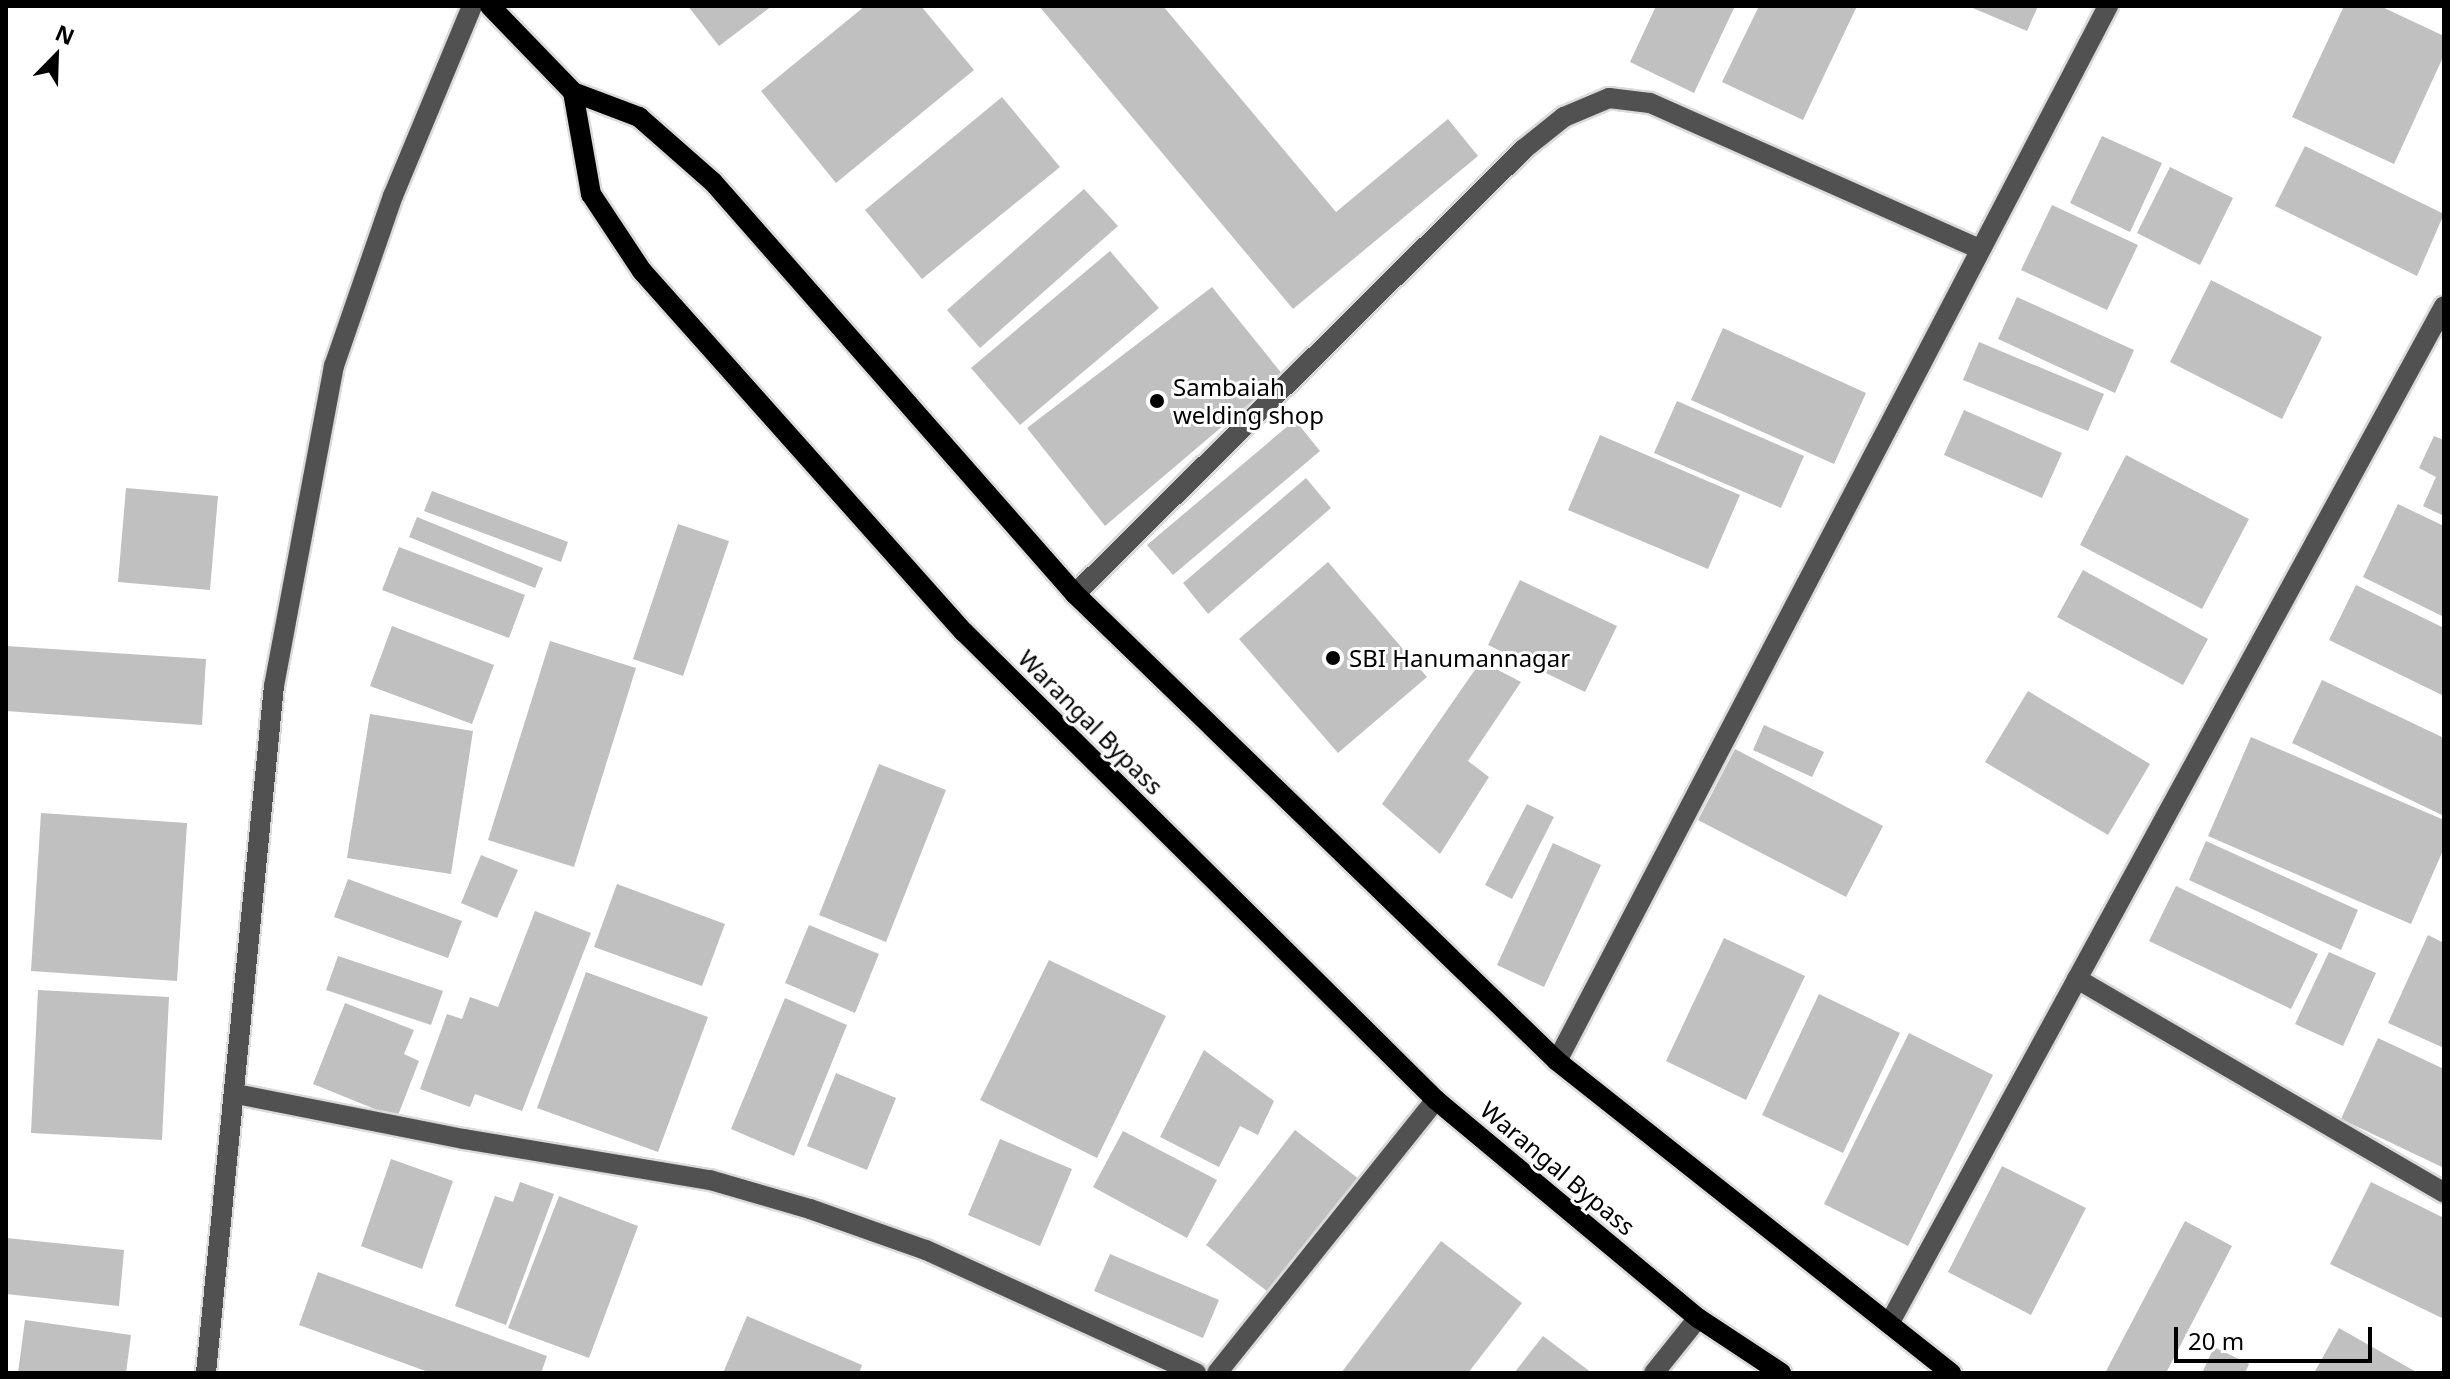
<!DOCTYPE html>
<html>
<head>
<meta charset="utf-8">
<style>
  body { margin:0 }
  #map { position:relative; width:2450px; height:1379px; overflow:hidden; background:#fff; font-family:"Noto Sans",sans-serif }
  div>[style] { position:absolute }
  .building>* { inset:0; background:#c0c0c0 }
  .roads { filter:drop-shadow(2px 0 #dbdbdb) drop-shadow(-2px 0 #dbdbdb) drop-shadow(0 2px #dbdbdb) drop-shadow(0 -2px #dbdbdb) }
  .minor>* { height:20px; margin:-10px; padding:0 10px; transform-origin:10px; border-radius:10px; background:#515151 }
  .major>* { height:20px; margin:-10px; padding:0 10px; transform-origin:10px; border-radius:10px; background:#000 }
  .dots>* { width:22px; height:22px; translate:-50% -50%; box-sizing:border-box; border:4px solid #fff; border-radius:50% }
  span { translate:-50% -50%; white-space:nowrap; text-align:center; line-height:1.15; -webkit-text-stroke:6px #fff; paint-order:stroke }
  .poi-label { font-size:24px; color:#000 }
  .left { translate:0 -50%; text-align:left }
  .street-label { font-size:24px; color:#000 }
  .frame { position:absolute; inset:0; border:8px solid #000; pointer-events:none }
  .north { position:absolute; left:16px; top:16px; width:80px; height:80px; -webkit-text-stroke:6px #fff; paint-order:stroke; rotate:23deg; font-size:22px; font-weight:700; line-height:32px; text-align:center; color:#000 }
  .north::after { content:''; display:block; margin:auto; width:28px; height:36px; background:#000; clip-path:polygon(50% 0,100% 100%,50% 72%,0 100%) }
  .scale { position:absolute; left:2174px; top:1327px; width:198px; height:36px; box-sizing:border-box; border:4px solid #000; border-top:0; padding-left:10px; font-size:24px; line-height:28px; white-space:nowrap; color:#000; -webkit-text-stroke:6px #fff; paint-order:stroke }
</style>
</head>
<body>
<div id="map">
  <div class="building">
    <i style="clip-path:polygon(688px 6px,772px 6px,719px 46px)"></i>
    <i style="clip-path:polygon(865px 6px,921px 6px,974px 70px,836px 183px,761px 91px)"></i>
    <i style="clip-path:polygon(1039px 6px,1163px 6px,1336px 212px,1448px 119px,1478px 156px,1293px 309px)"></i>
    <i style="clip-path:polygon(1656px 6px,1735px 6px,1694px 93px,1630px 62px)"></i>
    <i style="clip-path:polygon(1759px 6px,1857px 6px,1803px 120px,1722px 82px)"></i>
    <i style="clip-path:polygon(1968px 6px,2038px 6px,2027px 31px)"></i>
    <i style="clip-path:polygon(2344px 6px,2380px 6px,2444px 36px,2444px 55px,2394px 164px,2292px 117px)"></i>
    <i style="clip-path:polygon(1002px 97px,1060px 167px,922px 279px,865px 210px)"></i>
    <i style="clip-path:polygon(2102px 136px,2162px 163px,2130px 232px,2070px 203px)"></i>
    <i style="clip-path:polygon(2305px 146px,2444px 214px,2417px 276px,2275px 206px)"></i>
    <i style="clip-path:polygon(2170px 167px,2233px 198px,2200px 265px,2137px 233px)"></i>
    <i style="clip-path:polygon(1084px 189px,1118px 226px,980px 348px,947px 310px)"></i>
    <i style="clip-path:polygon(2052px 205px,2138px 245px,2107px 310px,2021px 270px)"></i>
    <i style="clip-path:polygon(1110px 251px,1159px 308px,1020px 425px,971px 368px)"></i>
    <i style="clip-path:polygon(2211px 280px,2322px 337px,2282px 419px,2170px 362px)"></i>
    <i style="clip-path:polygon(1212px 287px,1283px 375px,1105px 526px,1027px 428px)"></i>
    <i style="clip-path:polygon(2017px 297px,2134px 350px,2115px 393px,1998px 339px)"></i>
    <i style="clip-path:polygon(1723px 328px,1866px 393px,1834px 464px,1691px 400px)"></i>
    <i style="clip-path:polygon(1979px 342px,2104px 394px,2088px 431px,1963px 380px)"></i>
    <i style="clip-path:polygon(1677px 401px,1804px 456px,1781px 508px,1654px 453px)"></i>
    <i style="clip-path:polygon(1964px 410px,2062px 453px,2042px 498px,1944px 455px)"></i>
    <i style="clip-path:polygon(1295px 420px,1320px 451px,1173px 575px,1147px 545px)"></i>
    <i style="clip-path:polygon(1600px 435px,1740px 495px,1708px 569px,1568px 510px)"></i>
    <i style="clip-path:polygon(2434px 436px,2444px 440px,2444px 516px,2423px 506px,2436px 477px,2419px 468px)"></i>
    <i style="clip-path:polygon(2126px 455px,2249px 519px,2202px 609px,2080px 545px)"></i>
    <i style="clip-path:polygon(1306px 478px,1331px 508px,1208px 614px,1183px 583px)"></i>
    <i style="clip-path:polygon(126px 488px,218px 496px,210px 590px,118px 582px)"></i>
    <i style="clip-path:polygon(432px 491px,568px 542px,561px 562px,424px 511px)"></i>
    <i style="clip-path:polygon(2398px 504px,2444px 526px,2444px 617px,2363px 577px)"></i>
    <i style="clip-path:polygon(417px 517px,543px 568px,535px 588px,409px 537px)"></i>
    <i style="clip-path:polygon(678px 524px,729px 541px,683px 676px,633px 659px)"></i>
    <i style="clip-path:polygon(399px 547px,525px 595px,509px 638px,382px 590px)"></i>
    <i style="clip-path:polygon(1328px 562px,1427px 677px,1338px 753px,1239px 639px)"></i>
    <i style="clip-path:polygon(2083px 570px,2208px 639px,2183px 685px,2057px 617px)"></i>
    <i style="clip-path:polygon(1520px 580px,1617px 626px,1585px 692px,1488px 645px)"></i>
    <i style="clip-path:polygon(2356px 585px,2444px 628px,2444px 696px,2329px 640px)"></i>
    <i style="clip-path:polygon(392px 626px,494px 665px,472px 724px,370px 686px)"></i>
    <i style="clip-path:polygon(550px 641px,636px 668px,574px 867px,488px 840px)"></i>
    <i style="clip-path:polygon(6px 646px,206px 659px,202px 725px,6px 711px)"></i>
    <i style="clip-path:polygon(1481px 661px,1521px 682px,1468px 761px,1489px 777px,1440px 854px,1382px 804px)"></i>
    <i style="clip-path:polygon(2322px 680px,2444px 738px,2444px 816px,2292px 743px)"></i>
    <i style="clip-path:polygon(2028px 691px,2150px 764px,2108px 835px,1985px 762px)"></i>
    <i style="clip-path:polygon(370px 714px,473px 731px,451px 874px,347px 858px)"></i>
    <i style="clip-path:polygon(1764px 725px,1824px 752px,1812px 777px,1753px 750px)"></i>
    <i style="clip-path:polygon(2251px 737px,2444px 820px,2444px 848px,2411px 924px,2208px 836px)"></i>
    <i style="clip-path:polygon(1735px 749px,1883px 826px,1846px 897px,1698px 820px)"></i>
    <i style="clip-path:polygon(879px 764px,946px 790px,886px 942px,819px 915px)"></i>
    <i style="clip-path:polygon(1527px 804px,1554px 817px,1512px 899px,1485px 885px)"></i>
    <i style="clip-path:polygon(41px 813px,187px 823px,177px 981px,31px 971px)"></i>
    <i style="clip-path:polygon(2206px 841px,2358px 910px,2341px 950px,2189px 880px)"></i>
    <i style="clip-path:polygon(1553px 843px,1601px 865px,1544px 987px,1497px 965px)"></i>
    <i style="clip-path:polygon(481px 855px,518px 870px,497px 918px,461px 903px)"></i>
    <i style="clip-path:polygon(348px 879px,462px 921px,448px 958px,334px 917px)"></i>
    <i style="clip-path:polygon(617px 884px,725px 924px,702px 986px,594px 947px)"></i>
    <i style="clip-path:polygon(2176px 886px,2318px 954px,2291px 1009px,2149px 941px)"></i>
    <i style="clip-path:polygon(535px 911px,591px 933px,522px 1111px,475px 1094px,470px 1107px,420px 1089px,447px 1014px,462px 1019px,470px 997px,498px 1007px)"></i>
    <i style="clip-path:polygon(809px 925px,879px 954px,855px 1013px,785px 983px)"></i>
    <i style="clip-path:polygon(2428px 935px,2444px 943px,2444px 1048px,2388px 1023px)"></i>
    <i style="clip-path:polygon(1724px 938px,1805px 976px,1746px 1100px,1666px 1061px)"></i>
    <i style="clip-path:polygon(2329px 952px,2376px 973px,2343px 1046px,2295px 1024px)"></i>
    <i style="clip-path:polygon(338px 956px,443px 991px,431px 1025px,326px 990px)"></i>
    <i style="clip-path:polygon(1049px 960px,1166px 1016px,1097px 1158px,980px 1100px)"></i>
    <i style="clip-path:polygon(586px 972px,708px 1017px,658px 1152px,537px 1108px)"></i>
    <i style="clip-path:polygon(38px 990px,169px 997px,162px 1140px,31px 1133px)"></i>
    <i style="clip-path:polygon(1819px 994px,1900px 1033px,1843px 1153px,1762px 1115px)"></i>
    <i style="clip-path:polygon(785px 998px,847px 1025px,794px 1156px,731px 1129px)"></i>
    <i style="clip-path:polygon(345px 1003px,414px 1030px,404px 1054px,419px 1061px,397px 1118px,313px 1084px)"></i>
    <i style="clip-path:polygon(1909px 1033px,1993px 1075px,1908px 1246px,1824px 1204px)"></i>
    <i style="clip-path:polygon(2378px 1038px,2444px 1069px,2444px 1168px,2341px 1119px)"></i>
    <i style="clip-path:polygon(1204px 1050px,1274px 1101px,1258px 1135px,1240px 1126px,1219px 1167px,1160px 1137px)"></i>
    <i style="clip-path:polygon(836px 1073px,896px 1098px,867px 1170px,807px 1146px)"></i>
    <i style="clip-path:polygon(1295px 1130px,1359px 1179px,1271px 1294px,1206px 1245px)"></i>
    <i style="clip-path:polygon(1123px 1131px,1217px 1180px,1187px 1238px,1093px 1187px)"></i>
    <i style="clip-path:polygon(1000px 1139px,1072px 1169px,1040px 1246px,968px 1215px)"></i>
    <i style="clip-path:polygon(391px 1159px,453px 1181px,422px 1269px,361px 1246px)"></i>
    <i style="clip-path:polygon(2002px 1166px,2086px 1208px,2031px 1315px,1948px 1272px)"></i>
    <i style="clip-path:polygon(520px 1182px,554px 1194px,506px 1325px,455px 1306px,495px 1196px,513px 1202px)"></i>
    <i style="clip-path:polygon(2371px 1182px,2444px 1218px,2442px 1318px,2330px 1264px)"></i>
    <i style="clip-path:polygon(559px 1196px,638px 1226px,589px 1358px,508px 1328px)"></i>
    <i style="clip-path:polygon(2185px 1221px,2232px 1246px,2166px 1373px,2105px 1373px)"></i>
    <i style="clip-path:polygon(6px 1238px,124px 1250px,119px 1306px,6px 1294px)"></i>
    <i style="clip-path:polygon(1441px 1241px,1522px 1303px,1468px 1373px,1341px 1373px)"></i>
    <i style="clip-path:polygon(1110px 1254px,1219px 1300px,1203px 1338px,1094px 1291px)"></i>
    <i style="clip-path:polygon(318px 1272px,547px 1356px,541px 1373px,431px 1373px,299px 1325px)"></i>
    <i style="clip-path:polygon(747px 1316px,862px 1365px,859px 1373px,723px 1373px)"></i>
    <i style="clip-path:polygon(25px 1320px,131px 1335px,126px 1373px,18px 1373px)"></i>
    <i style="clip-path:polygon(2339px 1328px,2418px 1373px,2314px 1373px)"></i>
    <i style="clip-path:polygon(1543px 1336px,1592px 1373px,1514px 1373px)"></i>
    <i style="clip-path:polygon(2214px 1347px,2249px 1364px,2245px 1373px,2202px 1373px)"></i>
  </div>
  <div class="roads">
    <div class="minor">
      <i style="left:1075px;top:594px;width:632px;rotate:-44.74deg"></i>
      <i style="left:1524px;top:149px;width:51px;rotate:-38.7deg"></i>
      <i style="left:1564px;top:117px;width:49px;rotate:-22.9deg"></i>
      <i style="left:1609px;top:98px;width:41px;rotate:7deg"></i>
      <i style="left:1650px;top:103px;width:360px;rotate:23.9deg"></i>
      <i style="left:2077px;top:979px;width:425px;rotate:30.2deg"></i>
      <i style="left:1557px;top:1061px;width:1190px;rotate:-62.42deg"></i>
      <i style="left:236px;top:1094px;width:232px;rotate:11.2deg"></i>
      <i style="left:464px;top:1139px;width:249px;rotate:9.5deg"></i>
      <i style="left:710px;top:1180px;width:104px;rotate:16.2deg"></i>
      <i style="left:810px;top:1209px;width:123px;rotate:19.5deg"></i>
      <i style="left:926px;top:1250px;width:297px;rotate:24.5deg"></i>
      <i style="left:1889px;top:1324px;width:1159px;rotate:-61.4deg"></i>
      <i style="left:206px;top:1373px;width:690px;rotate:-84.35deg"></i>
      <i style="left:274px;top:686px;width:326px;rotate:-79.4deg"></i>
      <i style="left:334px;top:366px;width:180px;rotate:-70.9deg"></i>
      <i style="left:393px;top:196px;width:206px;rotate:-67.4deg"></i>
      <i style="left:1217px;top:1373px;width:350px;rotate:-51.3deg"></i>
      <i style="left:1654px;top:1373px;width:70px;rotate:-51.3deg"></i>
    </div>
    <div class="major">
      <i style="left:490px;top:6px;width:120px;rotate:46deg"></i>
      <i style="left:573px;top:92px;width:104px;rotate:80deg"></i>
      <i style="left:591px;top:194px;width:92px;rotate:56.5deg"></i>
      <i style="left:642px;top:271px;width:484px;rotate:48.3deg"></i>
      <i style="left:964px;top:632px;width:665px;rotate:44.76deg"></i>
      <i style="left:1436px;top:1100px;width:341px;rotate:39.8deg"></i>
      <i style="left:1698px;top:1318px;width:100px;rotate:33.5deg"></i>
      <i style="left:573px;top:92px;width:71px;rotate:20.7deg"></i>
      <i style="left:639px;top:117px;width:98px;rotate:41.3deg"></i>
      <i style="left:713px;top:182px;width:548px;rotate:48.7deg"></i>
      <i style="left:1075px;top:594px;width:671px;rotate:44.09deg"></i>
      <i style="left:1557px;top:1061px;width:503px;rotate:38.37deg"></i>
    </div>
  </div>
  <div class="dots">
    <i style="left:1157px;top:401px;background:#000"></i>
    <i style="left:1333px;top:658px;background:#000"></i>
  </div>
  <div class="poi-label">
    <span class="left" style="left:1173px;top:401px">Sambaiah<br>welding shop</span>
    <span class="left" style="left:1349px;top:658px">SBI Hanumannagar</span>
  </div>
  <div class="street-label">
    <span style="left:1091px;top:722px;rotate:45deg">Warangal Bypass</span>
    <span style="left:1558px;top:1168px;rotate:40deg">Warangal Bypass</span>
  </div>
  <div class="frame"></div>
  <div class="north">N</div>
  <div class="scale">20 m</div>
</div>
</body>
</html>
